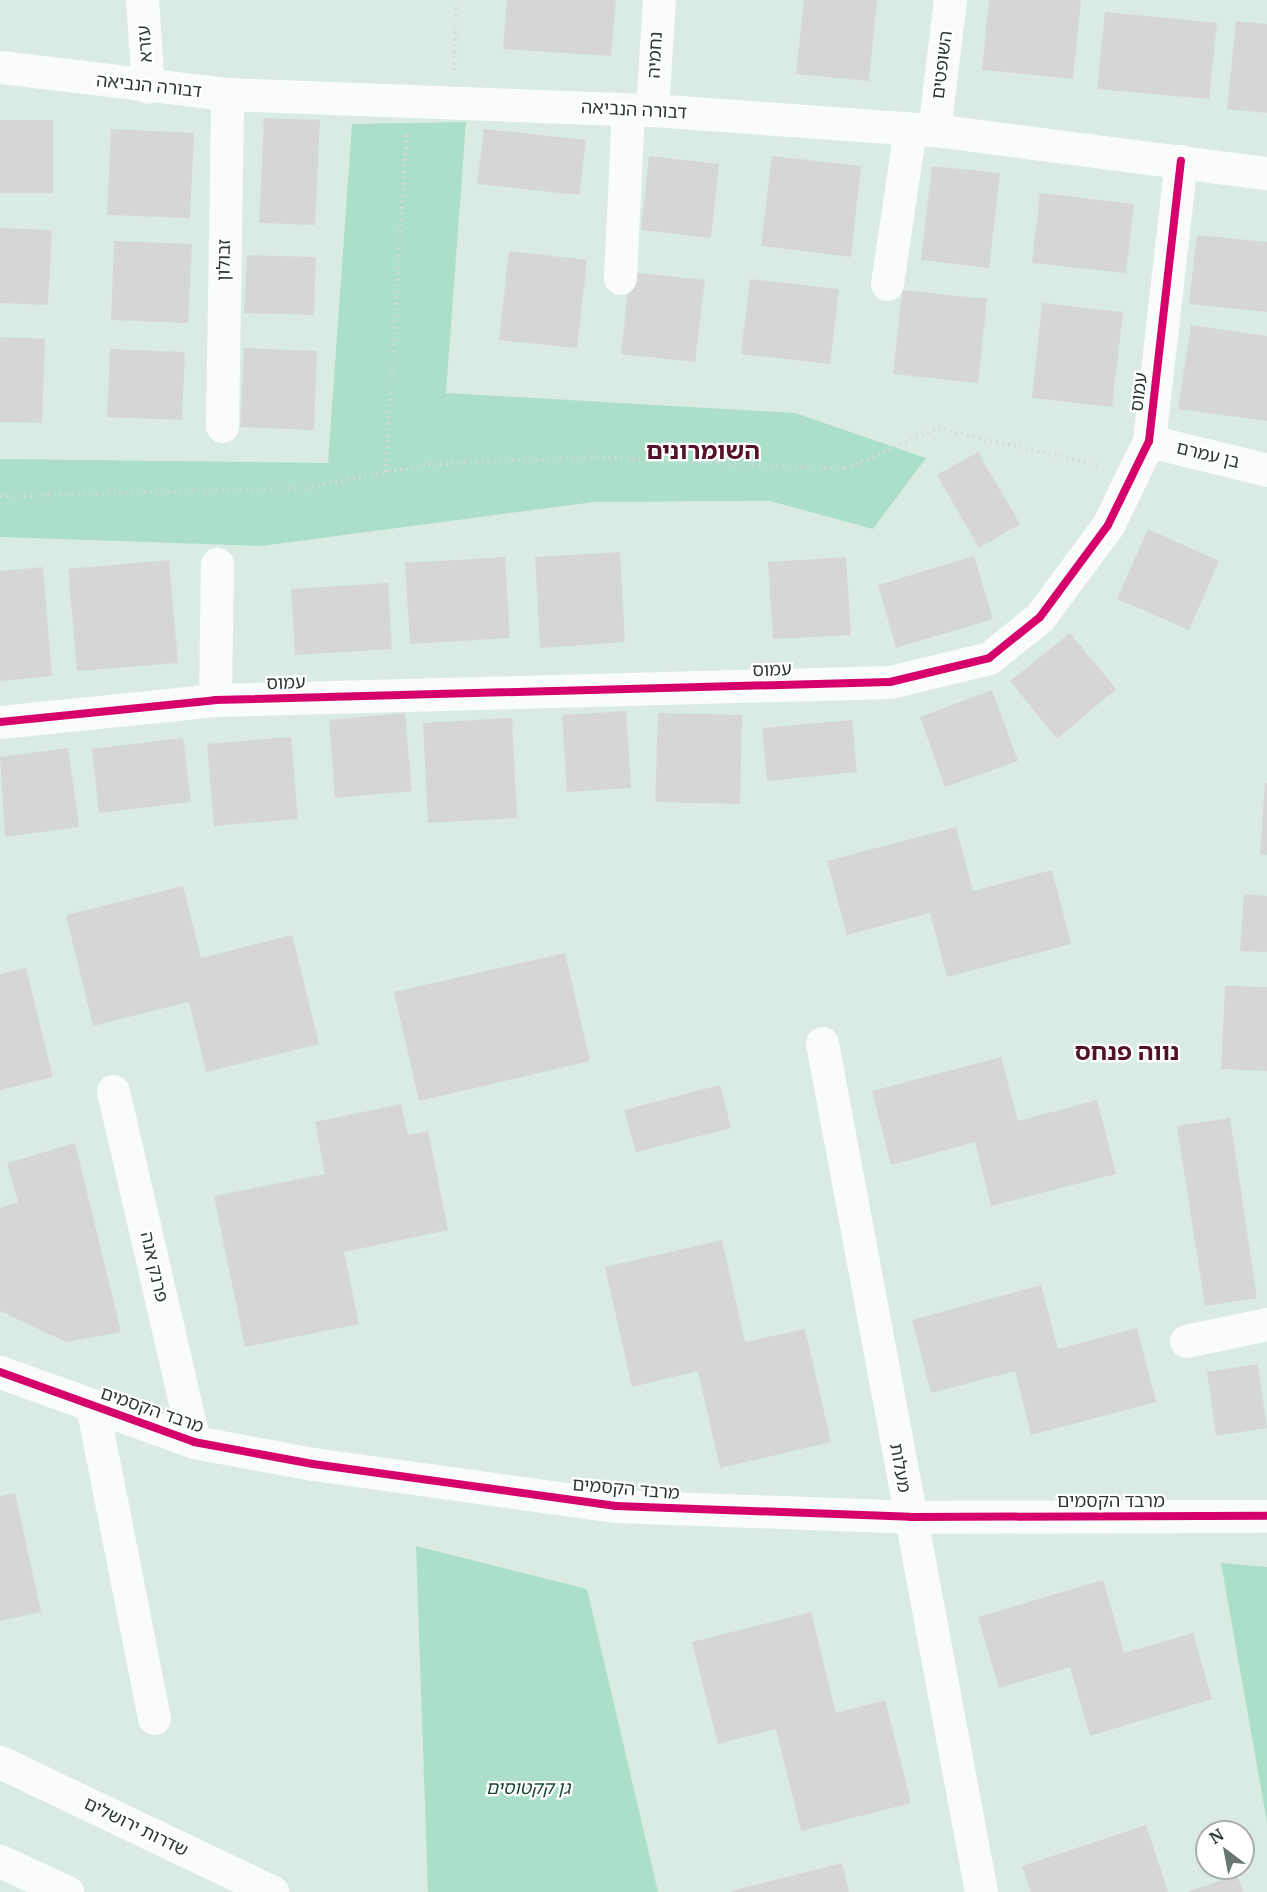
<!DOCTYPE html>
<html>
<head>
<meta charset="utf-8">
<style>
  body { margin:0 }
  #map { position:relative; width:1267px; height:1892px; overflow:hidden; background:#daebe3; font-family:Merriweather,"Noto Sans Hebrew",serif }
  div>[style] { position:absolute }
  .green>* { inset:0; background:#acdfc9 }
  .building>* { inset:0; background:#d6d7d5 }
  .path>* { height:4px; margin-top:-2px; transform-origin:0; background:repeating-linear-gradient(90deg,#d5dad7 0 1.5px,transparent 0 6px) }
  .minor>* { height:33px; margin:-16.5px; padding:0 16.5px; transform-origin:16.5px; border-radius:16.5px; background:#f9fcfb }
  .major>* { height:33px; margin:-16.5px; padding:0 16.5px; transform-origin:16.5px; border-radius:16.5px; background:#f9fcfb }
  .cycleway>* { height:8px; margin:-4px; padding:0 4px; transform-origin:4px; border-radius:4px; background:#d6006c }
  span { translate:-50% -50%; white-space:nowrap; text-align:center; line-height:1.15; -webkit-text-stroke:4.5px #fff; paint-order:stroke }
  .street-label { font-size:18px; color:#2b3832 }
  .park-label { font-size:18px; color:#1b4636; font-style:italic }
  .district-label { font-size:24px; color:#54112a; font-weight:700 }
  .north { position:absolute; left:1195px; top:1820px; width:60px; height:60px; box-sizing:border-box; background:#fff; border:2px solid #aaafad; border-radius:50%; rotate:328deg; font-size:16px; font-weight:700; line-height:24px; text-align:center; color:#2b3832 }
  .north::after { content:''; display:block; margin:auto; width:21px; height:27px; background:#687770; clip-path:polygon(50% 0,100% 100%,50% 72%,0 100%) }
</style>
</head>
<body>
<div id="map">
  <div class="green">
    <i style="clip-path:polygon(466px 122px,446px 393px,795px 413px,926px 458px,873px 529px,770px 501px,594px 502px,261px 546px,0 537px,0 459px,328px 463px,352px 124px)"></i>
    <i style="clip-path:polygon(416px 1546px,587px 1589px,658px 1892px,428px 1892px)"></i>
    <i style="clip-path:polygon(1221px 1563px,1267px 1567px,1267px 1822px)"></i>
  </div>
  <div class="building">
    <i style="clip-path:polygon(507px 0,616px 0,611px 56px,503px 49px)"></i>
    <i style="clip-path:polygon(804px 0,877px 0,869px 81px,796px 74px)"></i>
    <i style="clip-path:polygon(989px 0,1081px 0,1073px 79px,982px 70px)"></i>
    <i style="clip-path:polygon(1105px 12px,1217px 23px,1209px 99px,1097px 89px)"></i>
    <i style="clip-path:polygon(1236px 21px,1267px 24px,1267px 113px,1227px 109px)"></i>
    <i style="clip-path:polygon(264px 118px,320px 120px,315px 225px,259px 223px)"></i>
    <i style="clip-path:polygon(0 120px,53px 120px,53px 193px,0 193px)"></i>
    <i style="clip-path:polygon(111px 129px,194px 133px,190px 218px,107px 215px)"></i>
    <i style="clip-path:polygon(484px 129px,586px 140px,579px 195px,477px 184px)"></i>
    <i style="clip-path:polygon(649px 156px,719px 164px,711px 238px,641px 230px)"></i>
    <i style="clip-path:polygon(772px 156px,861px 166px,851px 257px,761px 246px)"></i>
    <i style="clip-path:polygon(932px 166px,1000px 173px,989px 268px,921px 260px)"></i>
    <i style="clip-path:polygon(1040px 193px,1134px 204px,1126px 273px,1032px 263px)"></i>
    <i style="clip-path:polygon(0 228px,52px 230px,48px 305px,0 303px)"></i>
    <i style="clip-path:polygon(1197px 235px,1267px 242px,1267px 312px,1189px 304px)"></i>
    <i style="clip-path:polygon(114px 241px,192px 244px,188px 323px,111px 320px)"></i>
    <i style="clip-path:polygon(509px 251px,587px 260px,577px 348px,499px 340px)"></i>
    <i style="clip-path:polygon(247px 255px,316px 257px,314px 315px,244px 313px)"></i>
    <i style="clip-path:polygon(630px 272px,705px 280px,695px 362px,621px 354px)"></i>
    <i style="clip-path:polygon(750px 279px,839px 289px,830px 364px,741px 354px)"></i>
    <i style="clip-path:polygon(902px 290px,987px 299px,978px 383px,893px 374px)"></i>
    <i style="clip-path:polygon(1042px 303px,1123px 312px,1112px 407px,1032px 398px)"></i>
    <i style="clip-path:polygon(1191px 325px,1267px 336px,1267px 421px,1178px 409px)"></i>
    <i style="clip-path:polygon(0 337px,45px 339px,42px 423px,0 422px)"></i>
    <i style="clip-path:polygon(244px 348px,317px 351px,314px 430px,240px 427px)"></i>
    <i style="clip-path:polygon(110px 349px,185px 352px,182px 420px,107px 417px)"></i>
    <i style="clip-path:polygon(978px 452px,1020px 524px,979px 548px,937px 475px)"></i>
    <i style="clip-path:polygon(1148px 529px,1219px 561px,1189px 630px,1117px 599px)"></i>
    <i style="clip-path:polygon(620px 552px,625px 642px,540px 648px,535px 557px)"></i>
    <i style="clip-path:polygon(974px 556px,993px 619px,896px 648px,878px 585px)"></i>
    <i style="clip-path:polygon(505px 557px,510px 638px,410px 644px,405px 563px)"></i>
    <i style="clip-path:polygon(846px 557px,851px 635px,773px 639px,768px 562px)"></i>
    <i style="clip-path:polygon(169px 560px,178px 663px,77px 671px,68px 569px)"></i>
    <i style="clip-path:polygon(43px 567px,52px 676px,0 681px,0 571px)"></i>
    <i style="clip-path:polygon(388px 583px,392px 649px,295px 655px,291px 589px)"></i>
    <i style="clip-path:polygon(1070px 633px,1116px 689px,1057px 739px,1010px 681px)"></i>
    <i style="clip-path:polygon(992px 690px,1018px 761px,945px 787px,920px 717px)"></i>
    <i style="clip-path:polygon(626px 711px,631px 788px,567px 792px,562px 715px)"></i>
    <i style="clip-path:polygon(405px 713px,412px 791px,335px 798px,329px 720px)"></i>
    <i style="clip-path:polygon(658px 713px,742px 715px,740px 804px,655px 802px)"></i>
    <i style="clip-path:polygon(512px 718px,517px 818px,428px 823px,423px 723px)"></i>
    <i style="clip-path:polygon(852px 720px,857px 772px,767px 781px,762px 728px)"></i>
    <i style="clip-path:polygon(291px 737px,298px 819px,214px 826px,207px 744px)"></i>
    <i style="clip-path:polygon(183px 738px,191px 802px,99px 813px,92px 749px)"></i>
    <i style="clip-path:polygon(68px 748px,79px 827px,5px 837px,0 757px)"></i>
    <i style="clip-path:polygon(1265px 783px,1267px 783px,1267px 855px,1260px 854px)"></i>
    <i style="clip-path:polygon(956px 827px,973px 891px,1052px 870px,1071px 944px,947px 977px,930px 913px,847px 935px,827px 861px)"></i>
    <i style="clip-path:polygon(183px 886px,201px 958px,292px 935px,319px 1044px,206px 1072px,189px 1002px,93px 1026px,66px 915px)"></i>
    <i style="clip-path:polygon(1244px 894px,1267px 896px,1267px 952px,1240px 951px)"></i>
    <i style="clip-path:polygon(565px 953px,590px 1061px,419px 1101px,394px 992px)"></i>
    <i style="clip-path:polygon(26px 968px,53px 1077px,0 1090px,0 974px)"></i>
    <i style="clip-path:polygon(1225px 986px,1267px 987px,1267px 1071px,1221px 1069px)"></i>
    <i style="clip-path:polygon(1001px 1057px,1018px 1121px,1097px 1100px,1116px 1174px,991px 1206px,975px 1142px,891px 1165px,872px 1091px)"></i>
    <i style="clip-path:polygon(720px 1085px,731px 1128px,636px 1152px,624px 1110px)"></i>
    <i style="clip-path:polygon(401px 1104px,408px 1135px,428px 1131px,448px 1230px,344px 1252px,359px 1324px,245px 1347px,214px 1196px,325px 1174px,315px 1122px)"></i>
    <i style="clip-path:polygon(1230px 1118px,1257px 1298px,1205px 1306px,1177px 1126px)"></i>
    <i style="clip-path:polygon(75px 1143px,121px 1332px,66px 1342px,0 1311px,0 1208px,18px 1202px,7px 1163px)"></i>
    <i style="clip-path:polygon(722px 1240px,745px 1342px,805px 1329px,831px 1442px,720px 1468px,698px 1371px,632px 1387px,605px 1267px)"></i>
    <i style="clip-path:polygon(1041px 1285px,1058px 1349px,1137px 1328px,1156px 1402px,1031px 1435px,1015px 1371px,931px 1393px,912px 1320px)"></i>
    <i style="clip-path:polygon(1258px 1364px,1267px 1428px,1216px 1436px,1207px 1372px)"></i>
    <i style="clip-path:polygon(15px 1493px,41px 1612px,0 1621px,0 1496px)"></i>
    <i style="clip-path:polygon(1103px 1580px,1124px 1653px,1193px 1633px,1212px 1699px,1090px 1736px,1070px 1667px,999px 1688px,978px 1617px)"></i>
    <i style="clip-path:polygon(811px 1612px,836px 1713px,885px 1700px,911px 1803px,801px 1831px,776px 1729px,718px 1744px,692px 1642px)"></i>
    <i style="clip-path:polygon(1146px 1825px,1168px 1892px,1031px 1892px,1022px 1866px)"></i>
    <i style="clip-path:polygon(842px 1863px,849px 1892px,732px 1892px,731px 1891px)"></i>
    <i style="clip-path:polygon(1237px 1875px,1243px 1892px,1187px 1892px)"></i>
  </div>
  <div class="path">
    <i style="left:454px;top:70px;width:70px;rotate:-87.5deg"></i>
    <i style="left:386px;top:472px;width:338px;rotate:-86.6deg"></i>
    <i style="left:0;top:496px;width:306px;rotate:-1.5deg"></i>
    <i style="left:306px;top:488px;width:124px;rotate:-11.1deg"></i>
    <i style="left:428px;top:464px;width:163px;rotate:-2.5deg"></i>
    <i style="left:591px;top:457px;width:254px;rotate:2.7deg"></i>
    <i style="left:845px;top:469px;width:102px;rotate:-23.8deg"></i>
    <i style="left:938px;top:428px;width:166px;rotate:13.2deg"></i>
  </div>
  <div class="minor">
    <i style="left:142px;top:0;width:87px;rotate:86.1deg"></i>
    <i style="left:0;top:67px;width:229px;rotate:6.8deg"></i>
    <i style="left:227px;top:94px;width:425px;rotate:2.2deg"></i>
    <i style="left:652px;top:110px;width:283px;rotate:4.1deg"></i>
    <i style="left:934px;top:130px;width:336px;rotate:7.4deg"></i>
    <i style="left:652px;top:110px;width:110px;rotate:-86.4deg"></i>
    <i style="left:934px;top:130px;width:131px;rotate:-83deg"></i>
    <i style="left:620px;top:278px;width:169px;rotate:-87.3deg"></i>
    <i style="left:887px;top:284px;width:157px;rotate:-81.6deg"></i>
    <i style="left:222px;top:426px;width:332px;rotate:-89.1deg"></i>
    <i style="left:1149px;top:441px;width:122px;rotate:13.8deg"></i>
    <i style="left:215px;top:700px;width:136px;rotate:-89.2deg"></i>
    <i style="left:0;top:722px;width:216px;rotate:-5.8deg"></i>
    <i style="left:215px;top:700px;width:675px;rotate:-1.53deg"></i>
    <i style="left:890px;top:682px;width:102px;rotate:-13.6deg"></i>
    <i style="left:989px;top:658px;width:65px;rotate:-38.8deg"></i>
    <i style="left:1040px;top:617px;width:114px;rotate:-53.5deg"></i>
    <i style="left:1108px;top:525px;width:93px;rotate:-64deg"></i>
    <i style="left:1149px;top:441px;width:282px;rotate:-83.5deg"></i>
    <i style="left:822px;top:1043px;width:864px;rotate:79.39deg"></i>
    <i style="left:113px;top:1091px;width:360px;rotate:77deg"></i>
    <i style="left:1186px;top:1341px;width:83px;rotate:-11.9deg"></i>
    <i style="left:0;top:1372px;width:206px;rotate:19.8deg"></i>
    <i style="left:194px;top:1442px;width:121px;rotate:10.5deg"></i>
    <i style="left:313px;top:1464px;width:306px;rotate:7.9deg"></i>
    <i style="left:616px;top:1506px;width:294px;rotate:2.1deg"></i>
    <i style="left:910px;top:1517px;width:357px;rotate:-0.2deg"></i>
    <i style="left:92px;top:1405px;width:319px;rotate:78.8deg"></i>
  </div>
  <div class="major">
    <i style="left:0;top:1762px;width:302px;rotate:25.5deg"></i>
    <i style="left:0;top:1861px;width:74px;rotate:24.8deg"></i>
  </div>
  <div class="cycleway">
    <i style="left:0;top:722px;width:216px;rotate:-5.8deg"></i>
    <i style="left:215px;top:700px;width:675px;rotate:-1.53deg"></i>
    <i style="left:890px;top:682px;width:102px;rotate:-13.6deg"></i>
    <i style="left:989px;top:658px;width:65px;rotate:-38.8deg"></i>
    <i style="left:1040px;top:617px;width:114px;rotate:-53.5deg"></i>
    <i style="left:1108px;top:525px;width:93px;rotate:-64deg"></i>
    <i style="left:1149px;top:441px;width:282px;rotate:-83.5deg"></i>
    <i style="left:0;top:1372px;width:206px;rotate:19.8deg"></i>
    <i style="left:194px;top:1442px;width:121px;rotate:10.5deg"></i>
    <i style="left:313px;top:1464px;width:306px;rotate:7.9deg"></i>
    <i style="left:616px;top:1506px;width:294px;rotate:2.1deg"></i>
    <i style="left:910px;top:1517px;width:357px;rotate:-0.2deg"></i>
  </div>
  <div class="street-label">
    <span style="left:145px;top:44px;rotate:-94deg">עזרא</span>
    <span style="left:655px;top:55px;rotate:-87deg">נחמיה</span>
    <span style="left:942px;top:65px;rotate:-83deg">השופטים</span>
    <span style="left:149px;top:86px;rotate:6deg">דבורה הנביאה</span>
    <span style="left:634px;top:110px;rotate:3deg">דבורה הנביאה</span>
    <span style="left:224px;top:260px;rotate:-89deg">זבולון</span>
    <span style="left:1139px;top:392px;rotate:-83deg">עמוס</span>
    <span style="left:1208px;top:455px;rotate:14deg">בן עמרם</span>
    <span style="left:772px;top:670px;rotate:-2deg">עמוס</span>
    <span style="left:286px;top:683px;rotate:-2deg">עמוס</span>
    <span style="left:154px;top:1267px;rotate:77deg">פרנק אנה</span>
    <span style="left:152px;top:1410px;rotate:19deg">מרבד הקסמים</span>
    <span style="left:900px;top:1468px;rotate:80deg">מעלות</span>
    <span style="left:626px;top:1489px;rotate:5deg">מרבד הקסמים</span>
    <span style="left:1111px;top:1501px">מרבד הקסמים</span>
    <span style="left:136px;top:1827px;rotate:26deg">שדרות ירושלים</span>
  </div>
  <div class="park-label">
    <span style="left:528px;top:1788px">גן קקטוסים</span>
  </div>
  <div class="district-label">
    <span style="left:703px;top:451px">השומרונים</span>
    <span style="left:1127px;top:1052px">נווה פנחס</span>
  </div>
  <div class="north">N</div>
</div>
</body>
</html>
